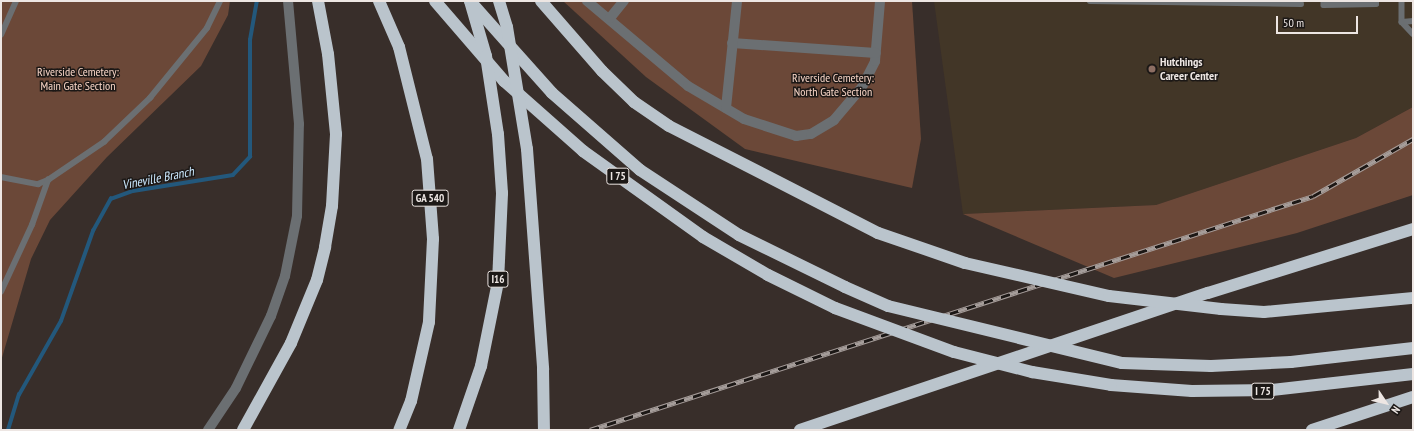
<!DOCTYPE html>
<html>
<head>
<meta charset="utf-8">
<style>
  body { margin:0 }
  #map { position:relative; width:1414px; height:431px; overflow:hidden; background:#382e2a; font-family:"PT Sans Narrow",sans-serif }
  div>[style] { position:absolute }
  .commercial>* { inset:0; background:#423627 }
  .green>* { inset:0; background:#6b4838 }
  .stream>* { height:3.5px; margin:-1.75px; padding:0 1.75px; transform-origin:1.75px; border-radius:1.75px; background:#23587c }
  .service>* { height:5.5px; margin:-2.75px; padding:0 2.75px; transform-origin:2.75px; border-radius:2.75px; background:#6b6f72 }
  .minor>* { height:10px; margin:-5px; padding:0 5px; transform-origin:5px; border-radius:5px; background:#6b6f72 }
  .motorway>* { height:12px; margin:-6px; padding:0 6px; transform-origin:6px; border-radius:6px; background:#bac4cc }
  .rail>* { height:4.5px; margin-top:-2.25px; transform-origin:0; background:repeating-linear-gradient(90deg,#1c1816 0 9px,#a59d9a 0 18px); box-sizing:border-box; border-block:1px solid #a59d9a }
  .motorway-bridge>* { height:12px; margin:-6px; padding:0 6px; transform-origin:6px; border-radius:6px; background:#bac4cc }
  .dots>* { width:11px; height:11px; translate:-50% -50%; box-sizing:border-box; border:2px solid #1c1816; border-radius:50% }
  span { translate:-50% -50%; white-space:nowrap; text-align:center; line-height:1.15; -webkit-text-stroke:3px #1c1816; paint-order:stroke }
  .shield-label span { padding:1px 3px; background:#1c1816; border:1px solid; border-radius:3px; -webkit-text-stroke-width:0 }
  .shield-label { font-size:11px; color:#ede6e3; font-weight:700 }
  .poi-label { font-size:12px; color:#ede6e3; font-weight:700 }
  .left { translate:0 -50%; text-align:left }
  .park-label { font-size:12px; color:#f9d6c7 }
  .water-label { font-size:13px; color:#cae8fe; font-style:italic }
  .frame { position:absolute; inset:0; border:2px solid #ede6e3; pointer-events:none }
  .north { position:absolute; left:1366px; top:383px; width:40px; height:40px; -webkit-text-stroke:3px #1c1816; paint-order:stroke; rotate:125deg; font-size:11px; font-weight:700; line-height:16px; text-align:center; color:#ede6e3 }
  .north::after { content:''; display:block; margin:auto; width:14px; height:18px; background:#ede6e3; clip-path:polygon(50% 0,100% 100%,50% 72%,0 100%) }
  .scale { position:absolute; left:1276px; top:16px; width:82px; height:18px; box-sizing:border-box; border:2px solid #ede6e3; border-top:0; padding-left:5px; font-size:12px; line-height:14px; white-space:nowrap; color:#ede6e3; -webkit-text-stroke:3px #1c1816; paint-order:stroke }
</style>
</head>
<body>
<div id="map">
  <div class="commercial">
    <i style="clip-path:polygon(934px 1px,1413px 1px,1413px 107px,1356px 138px,1156px 205px,963px 214px)"></i>
  </div>
  <div class="green">
    <i style="clip-path:polygon(1px 1px,230px 1px,228px 15px,201px 66px,107px 157px,50px 220px,31px 259px,1px 361px)"></i>
    <i style="clip-path:polygon(563px 1px,912px 1px,921px 139px,912px 188px,745px 149px,646px 77px)"></i>
    <i style="clip-path:polygon(1413px 107px,1413px 195px,1297px 233px,1114px 278px,963px 214px,1156px 205px,1356px 138px)"></i>
  </div>
  <div class="stream">
    <i style="left:8px;top:430px;width:37px;rotate:-73deg"></i>
    <i style="left:19px;top:395px;width:85px;rotate:-60.4deg"></i>
    <i style="left:61px;top:321px;width:96px;rotate:-70.4deg"></i>
    <i style="left:93px;top:231px;width:37px;rotate:-61deg"></i>
    <i style="left:111px;top:199px;width:23px;rotate:-20deg"></i>
    <i style="left:133px;top:191px;width:101px;rotate:-9.1deg"></i>
    <i style="left:233px;top:175px;width:25px;rotate:-47deg"></i>
    <i style="left:250px;top:157px;width:117px;rotate:-90deg"></i>
    <i style="left:250px;top:40px;width:40px;rotate:-80deg"></i>
  </div>
  <div class="service">
    <i style="left:1090px;top:1px;width:211px;rotate:0.8deg"></i>
    <i style="left:1324px;top:1px;width:4px;rotate:90deg"></i>
    <i style="left:1324px;top:5px;width:52px;rotate:-1.1deg"></i>
    <i style="left:1376px;top:4px;width:3px;rotate:-90deg"></i>
    <i style="left:1402px;top:1px;width:21px;rotate:90deg"></i>
    <i style="left:1402px;top:22px;width:16px;rotate:47deg"></i>
    <i style="left:1402px;top:22px;width:11px;rotate:-5deg"></i>
    <i style="left:1px;top:35px;width:37px;rotate:-66deg"></i>
    <i style="left:1px;top:177px;width:38px;rotate:11deg"></i>
    <i style="left:38px;top:184px;width:11px;rotate:-22deg"></i>
    <i style="left:48px;top:180px;width:68px;rotate:-34.2deg"></i>
    <i style="left:104px;top:142px;width:64px;rotate:-43.7deg"></i>
    <i style="left:150px;top:98px;width:90px;rotate:-50.8deg"></i>
    <i style="left:207px;top:28px;width:30px;rotate:-64deg"></i>
    <i style="left:1px;top:292px;width:74px;rotate:-65.2deg"></i>
    <i style="left:32px;top:225px;width:48px;rotate:-70.4deg"></i>
  </div>
  <div class="minor">
    <i style="left:587px;top:1px;width:132px;rotate:40.1deg"></i>
    <i style="left:688px;top:86px;width:65px;rotate:30.5deg"></i>
    <i style="left:744px;top:119px;width:55px;rotate:18.1deg"></i>
    <i style="left:796px;top:136px;width:15px;rotate:-8deg"></i>
    <i style="left:811px;top:134px;width:27px;rotate:-31deg"></i>
    <i style="left:834px;top:120px;width:43px;rotate:-49.7deg"></i>
    <i style="left:862px;top:87px;width:29px;rotate:-63deg"></i>
    <i style="left:875px;top:61px;width:60px;rotate:-85.2deg"></i>
    <i style="left:610px;top:18px;width:22px;rotate:-51deg"></i>
    <i style="left:732px;top:43px;width:144px;rotate:4deg"></i>
    <i style="left:726px;top:108px;width:108px;rotate:-84.1deg"></i>
    <i style="left:208px;top:430px;width:50px;rotate:-56.3deg"></i>
    <i style="left:236px;top:388px;width:80px;rotate:-64.1deg"></i>
    <i style="left:271px;top:316px;width:42px;rotate:-70.7deg"></i>
    <i style="left:285px;top:276px;width:61px;rotate:-78.7deg"></i>
    <i style="left:297px;top:216px;width:92px;rotate:-88.8deg"></i>
    <i style="left:299px;top:124px;width:123px;rotate:-95.1deg"></i>
  </div>
  <div class="motorway">
    <i style="left:379px;top:1px;width:50px;rotate:66.5deg"></i>
    <i style="left:399px;top:47px;width:115px;rotate:76deg"></i>
    <i style="left:427px;top:159px;width:80px;rotate:85.7deg"></i>
    <i style="left:433px;top:239px;width:83px;rotate:92.8deg"></i>
    <i style="left:429px;top:322px;width:81px;rotate:102.8deg"></i>
    <i style="left:411px;top:401px;width:31px;rotate:112deg"></i>
    <i style="left:435px;top:1px;width:106px;rotate:49.2deg"></i>
    <i style="left:504px;top:81px;width:106px;rotate:41.5deg"></i>
    <i style="left:583px;top:151px;width:148px;rotate:35.6deg"></i>
    <i style="left:703px;top:237px;width:75px;rotate:30.3deg"></i>
    <i style="left:768px;top:275px;width:75px;rotate:26.2deg"></i>
    <i style="left:470px;top:1px;width:123px;rotate:48.3deg"></i>
    <i style="left:552px;top:93px;width:117px;rotate:41.2deg"></i>
    <i style="left:640px;top:170px;width:118px;rotate:33.3deg"></i>
    <i style="left:739px;top:235px;width:118px;rotate:26.1deg"></i>
    <i style="left:499px;top:1px;width:27px;rotate:73deg"></i>
    <i style="left:541px;top:1px;width:93px;rotate:48.9deg"></i>
    <i style="left:602px;top:71px;width:45px;rotate:44.1deg"></i>
    <i style="left:634px;top:102px;width:42px;rotate:34.4deg"></i>
    <i style="left:669px;top:126px;width:235px;rotate:27.1deg"></i>
    <i style="left:878px;top:233px;width:92px;rotate:19deg"></i>
    <i style="left:527px;top:149px;width:221px;rotate:85.8deg"></i>
    <i style="left:543px;top:369px;width:61px;rotate:89.1deg"></i>
    <i style="left:1221px;top:309px;width:43px;rotate:4deg"></i>
    <i style="left:1264px;top:312px;width:150px;rotate:-5.4deg"></i>
    <i style="left:1122px;top:363px;width:89px;rotate:1.9deg"></i>
    <i style="left:1211px;top:366px;width:80px;rotate:-2.9deg"></i>
    <i style="left:1291px;top:362px;width:123px;rotate:-6.5deg"></i>
    <i style="left:1111px;top:385px;width:81px;rotate:4.2deg"></i>
    <i style="left:1192px;top:391px;width:80px;rotate:-0.7deg"></i>
    <i style="left:1272px;top:390px;width:142px;rotate:-6.5deg"></i>
    <i style="left:243px;top:430px;width:99px;rotate:-61.1deg"></i>
    <i style="left:291px;top:343px;width:68px;rotate:-67.6deg"></i>
    <i style="left:317px;top:280px;width:34px;rotate:-76deg"></i>
    <i style="left:325px;top:247px;width:42px;rotate:-80.3deg"></i>
    <i style="left:332px;top:206px;width:72px;rotate:-86.8deg"></i>
    <i style="left:336px;top:134px;width:80px;rotate:-95.7deg"></i>
    <i style="left:328px;top:54px;width:54px;rotate:-100.7deg"></i>
    <i style="left:459px;top:430px;width:68px;rotate:-71deg"></i>
    <i style="left:481px;top:366px;width:86px;rotate:-78.6deg"></i>
    <i style="left:498px;top:282px;width:89px;rotate:-87.4deg"></i>
    <i style="left:502px;top:193px;width:59px;rotate:-93.9deg"></i>
    <i style="left:800px;top:430px;width:430px;rotate:-18.6deg"></i>
    <i style="left:1208px;top:293px;width:215px;rotate:-17.3deg"></i>
    <i style="left:1312px;top:430px;width:106px;rotate:-18.1deg"></i>
  </div>
  <div class="rail">
    <i style="left:590px;top:430px;width:760px;rotate:-17.93deg"></i>
    <i style="left:1313px;top:196px;width:115px;rotate:-29.7deg"></i>
  </div>
  <div class="motorway-bridge">
    <i style="left:470px;top:1px;width:57px;rotate:73.8deg"></i>
    <i style="left:486px;top:56px;width:79px;rotate:81.3deg"></i>
    <i style="left:507px;top:27px;width:124px;rotate:80.7deg"></i>
    <i style="left:965px;top:263px;width:148px;rotate:12.9deg"></i>
    <i style="left:1109px;top:296px;width:113px;rotate:6.6deg"></i>
    <i style="left:845px;top:287px;width:47px;rotate:23.8deg"></i>
    <i style="left:888px;top:306px;width:241px;rotate:13.7deg"></i>
    <i style="left:835px;top:308px;width:127px;rotate:20.3deg"></i>
    <i style="left:954px;top:352px;width:81px;rotate:14.4deg"></i>
    <i style="left:1032px;top:372px;width:80px;rotate:9.3deg"></i>
  </div>
  <div class="dots">
    <i style="left:1152px;top:69px;background:#8d6e63"></i>
  </div>
  <div class="shield-label">
    <span style="left:618px;top:176px">I 75</span>
    <span style="left:430px;top:198px">GA 540</span>
    <span style="left:498px;top:279px">I16</span>
    <span style="left:1263px;top:391px">I 75</span>
  </div>
  <div class="poi-label">
    <span class="left" style="left:1160px;top:69px">Hutchings<br>Career Center</span>
  </div>
  <div class="park-label">
    <span style="left:78px;top:79px">Riverside Cemetery:<br>Main Gate Section</span>
    <span style="left:833px;top:85px">Riverside Cemetery:<br>North Gate Section</span>
  </div>
  <div class="water-label">
    <span style="left:158px;top:179px;rotate:-11deg">Vineville Branch</span>
  </div>
  <div class="frame"></div>
  <div class="north">N</div>
  <div class="scale">50 m</div>
</div>
</body>
</html>
